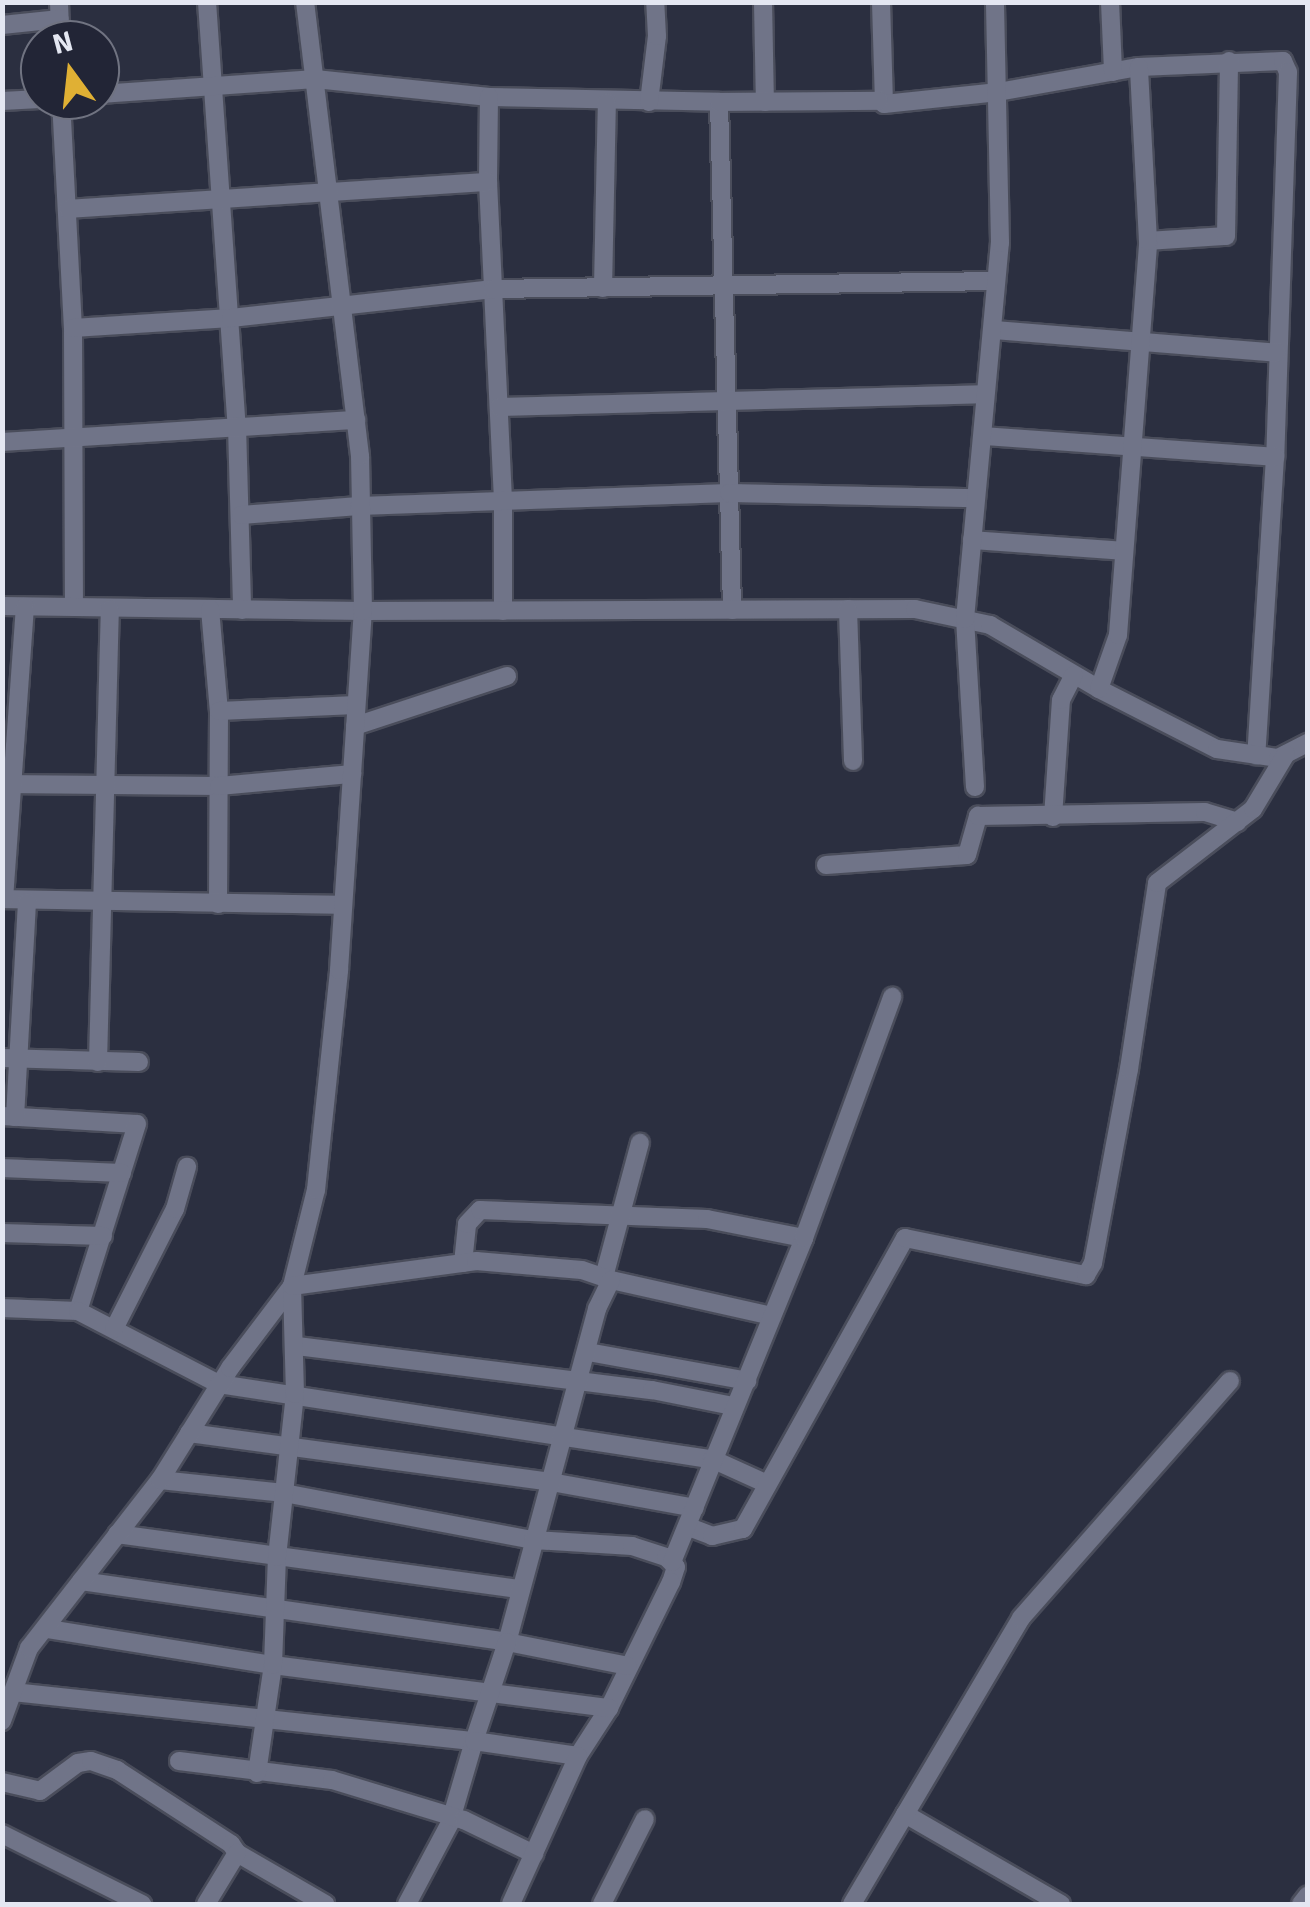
<!DOCTYPE html>
<html>
<head>
<meta charset="utf-8">
<style>
  body { margin:0 }
  #map { position:relative; width:1310px; height:1907px; overflow:hidden; background:#2b2f40; font-family:Signika,sans-serif }
  div>[style] { position:absolute }
  .roads { filter:drop-shadow(2px 0 #4a4d5b) drop-shadow(-2px 0 #4a4d5b) drop-shadow(0 2px #4a4d5b) drop-shadow(0 -2px #4a4d5b) }
  .minor>* { height:18px; margin:-9px; padding:0 9px; transform-origin:9px; border-radius:9px; background:#707488 }
  span { translate:-50% -50%; white-space:nowrap; text-align:center; line-height:1.15; -webkit-text-stroke:10px #222536; paint-order:stroke }
  .frame { position:absolute; inset:0; border:5px solid #e4e7f2; pointer-events:none }
  .north { position:absolute; left:20px; top:20px; width:100px; height:100px; box-sizing:border-box; background:#222536; border:2px solid #707381; border-radius:50%; rotate:345deg; font-size:28px; font-weight:700; line-height:40px; text-align:center; color:#e4e7f2 }
  .north::after { content:''; display:block; margin:auto; width:35px; height:45px; background:#e0b034; clip-path:polygon(50% 0,100% 100%,50% 72%,0 100%) }
</style>
</head>
<body>
<div id="map">
  <div class="roads">
    <div class="minor">
      <i style="left:59px;top:2px;width:38px;rotate:88deg"></i>
      <i style="left:207px;top:2px;width:425px;rotate:86deg"></i>
      <i style="left:237px;top:426px;width:184px;rotate:88.4deg"></i>
      <i style="left:763px;top:2px;width:100px;rotate:88.9deg"></i>
      <i style="left:881px;top:2px;width:102px;rotate:88.3deg"></i>
      <i style="left:884px;top:104px;width:115px;rotate:-6deg"></i>
      <i style="left:998px;top:92px;width:143px;rotate:-10.1deg"></i>
      <i style="left:1139px;top:67px;width:144px;rotate:-2.4deg"></i>
      <i style="left:1283px;top:61px;width:12px;rotate:66deg"></i>
      <i style="left:1288px;top:72px;width:385px;rotate:91.9deg"></i>
      <i style="left:1275px;top:457px;width:299px;rotate:93.6deg"></i>
      <i style="left:1110px;top:2px;width:70px;rotate:87.5deg"></i>
      <i style="left:2px;top:25px;width:58px;rotate:-5.9deg"></i>
      <i style="left:100px;top:94px;width:216px;rotate:-4deg"></i>
      <i style="left:315px;top:79px;width:175px;rotate:5.9deg"></i>
      <i style="left:489px;top:97px;width:230px;rotate:1.2deg"></i>
      <i style="left:719px;top:102px;width:508px;rotate:88.53deg"></i>
      <i style="left:489px;top:97px;width:85px;rotate:90.7deg"></i>
      <i style="left:488px;top:182px;width:319px;rotate:87.3deg"></i>
      <i style="left:503px;top:501px;width:110px;rotate:90deg"></i>
      <i style="left:61px;top:100px;width:228px;rotate:87deg"></i>
      <i style="left:73px;top:328px;width:279px;rotate:89.8deg"></i>
      <i style="left:2px;top:101px;width:38px;rotate:-3deg"></i>
      <i style="left:649px;top:102px;width:66px;rotate:-83.1deg"></i>
      <i style="left:657px;top:36px;width:34px;rotate:-93deg"></i>
      <i style="left:719px;top:102px;width:160px;rotate:-0.4deg"></i>
      <i style="left:68px;top:209px;width:421px;rotate:-3.7deg"></i>
      <i style="left:1148px;top:241px;width:78px;rotate:-3.7deg"></i>
      <i style="left:1226px;top:236px;width:175px;rotate:-89deg"></i>
      <i style="left:603px;top:288px;width:186px;rotate:-88.8deg"></i>
      <i style="left:73px;top:328px;width:158px;rotate:-3.6deg"></i>
      <i style="left:231px;top:318px;width:264px;rotate:-6.3deg"></i>
      <i style="left:493px;top:289px;width:502px;rotate:-0.91deg"></i>
      <i style="left:994px;top:330px;width:284px;rotate:4.6deg"></i>
      <i style="left:499px;top:407px;width:484px;rotate:-1.5deg"></i>
      <i style="left:984px;top:436px;width:292px;rotate:4.1deg"></i>
      <i style="left:2px;top:442px;width:355px;rotate:-3.6deg"></i>
      <i style="left:241px;top:515px;width:118px;rotate:-4.4deg"></i>
      <i style="left:359px;top:506px;width:370px;rotate:-2deg"></i>
      <i style="left:729px;top:493px;width:247px;rotate:1.2deg"></i>
      <i style="left:972px;top:540px;width:152px;rotate:4.1deg"></i>
      <i style="left:2px;top:606px;width:361px;rotate:0.8deg"></i>
      <i style="left:363px;top:611px;width:552px;rotate:-0.21deg"></i>
      <i style="left:915px;top:609px;width:77px;rotate:12deg"></i>
      <i style="left:990px;top:625px;width:126px;rotate:30.4deg"></i>
      <i style="left:1099px;top:689px;width:132px;rotate:27deg"></i>
      <i style="left:1217px;top:749px;width:62px;rotate:8.4deg"></i>
      <i style="left:1278px;top:758px;width:34px;rotate:-27deg"></i>
      <i style="left:210px;top:609px;width:102px;rotate:85deg"></i>
      <i style="left:219px;top:711px;width:193px;rotate:90.3deg"></i>
      <i style="left:848px;top:609px;width:152px;rotate:88.1deg"></i>
      <i style="left:1099px;top:689px;width:57px;rotate:-70.6deg"></i>
      <i style="left:1118px;top:635px;width:395px;rotate:-85.6deg"></i>
      <i style="left:1148px;top:241px;width:174px;rotate:-93deg"></i>
      <i style="left:219px;top:711px;width:137px;rotate:-2.5deg"></i>
      <i style="left:355px;top:726px;width:160px;rotate:-18.2deg"></i>
      <i style="left:2px;top:784px;width:217px;rotate:0.5deg"></i>
      <i style="left:219px;top:786px;width:134px;rotate:-5.2deg"></i>
      <i style="left:975px;top:787px;width:168px;rotate:-93.4deg"></i>
      <i style="left:965px;top:619px;width:378px;rotate:-84.7deg"></i>
      <i style="left:1000px;top:243px;width:241px;rotate:-91.2deg"></i>
      <i style="left:1053px;top:817px;width:117px;rotate:-86.1deg"></i>
      <i style="left:1061px;top:700px;width:28px;rotate:-63deg"></i>
      <i style="left:826px;top:865px;width:141px;rotate:-4.1deg"></i>
      <i style="left:967px;top:855px;width:41px;rotate:-74.2deg"></i>
      <i style="left:978px;top:816px;width:227px;rotate:-1deg"></i>
      <i style="left:1205px;top:812px;width:34px;rotate:17deg"></i>
      <i style="left:2px;top:899px;width:341px;rotate:1deg"></i>
      <i style="left:4px;top:899px;width:293px;rotate:-85.9deg"></i>
      <i style="left:2px;top:1058px;width:137px;rotate:1.7deg"></i>
      <i style="left:98px;top:1062px;width:453px;rotate:-88.5deg"></i>
      <i style="left:2px;top:1116px;width:135px;rotate:3.4deg"></i>
      <i style="left:137px;top:1124px;width:196px;rotate:107.5deg"></i>
      <i style="left:15px;top:1117px;width:215px;rotate:-86.8deg"></i>
      <i style="left:2px;top:1168px;width:120px;rotate:2.4deg"></i>
      <i style="left:2px;top:1233px;width:101px;rotate:1.7deg"></i>
      <i style="left:463px;top:1263px;width:39px;rotate:-84deg"></i>
      <i style="left:467px;top:1224px;width:19px;rotate:-47deg"></i>
      <i style="left:480px;top:1210px;width:227px;rotate:2.3deg"></i>
      <i style="left:707px;top:1219px;width:99px;rotate:11.1deg"></i>
      <i style="left:604px;top:1277px;width:139px;rotate:-75deg"></i>
      <i style="left:611px;top:1280px;width:165px;rotate:12.6deg"></i>
      <i style="left:2px;top:1308px;width:76px;rotate:2.3deg"></i>
      <i style="left:78px;top:1311px;width:159px;rotate:27.4deg"></i>
      <i style="left:219px;top:1384px;width:499px;rotate:8.7deg"></i>
      <i style="left:712px;top:1459px;width:60px;rotate:24.4deg"></i>
      <i style="left:114px;top:1329px;width:135px;rotate:-63.1deg"></i>
      <i style="left:175px;top:1209px;width:44px;rotate:-74.1deg"></i>
      <i style="left:297px;top:1346px;width:358px;rotate:7.1deg"></i>
      <i style="left:652px;top:1390px;width:83px;rotate:11.2deg"></i>
      <i style="left:588px;top:1352px;width:162px;rotate:10.3deg"></i>
      <i style="left:189px;top:1433px;width:365px;rotate:7.7deg"></i>
      <i style="left:551px;top:1482px;width:146px;rotate:10.2deg"></i>
      <i style="left:160px;top:1480px;width:125px;rotate:6deg"></i>
      <i style="left:284px;top:1493px;width:253px;rotate:10.7deg"></i>
      <i style="left:533px;top:1540px;width:99px;rotate:3.5deg"></i>
      <i style="left:632px;top:1546px;width:36px;rotate:18deg"></i>
      <i style="left:666px;top:1557px;width:14px;rotate:45deg"></i>
      <i style="left:676px;top:1567px;width:16px;rotate:108deg"></i>
      <i style="left:671px;top:1582px;width:140px;rotate:116.2deg"></i>
      <i style="left:609px;top:1708px;width:57px;rotate:122.9deg"></i>
      <i style="left:689px;top:1527px;width:25px;rotate:21deg"></i>
      <i style="left:712px;top:1536px;width:32px;rotate:-13deg"></i>
      <i style="left:743px;top:1529px;width:333px;rotate:-60.9deg"></i>
      <i style="left:905px;top:1238px;width:185px;rotate:11.6deg"></i>
      <i style="left:1086px;top:1275px;width:14px;rotate:-60deg"></i>
      <i style="left:1093px;top:1263px;width:197px;rotate:-79.5deg"></i>
      <i style="left:1129px;top:1069px;width:188px;rotate:-81.4deg"></i>
      <i style="left:1157px;top:883px;width:121px;rotate:-37.6deg"></i>
      <i style="left:1253px;top:809px;width:64px;rotate:-59deg"></i>
      <i style="left:117px;top:1534px;width:407px;rotate:7.8deg"></i>
      <i style="left:672px;top:1562px;width:350px;rotate:-67.8deg"></i>
      <i style="left:804px;top:1238px;width:257px;rotate:-69.9deg"></i>
      <i style="left:81px;top:1581px;width:430px;rotate:8.1deg"></i>
      <i style="left:507px;top:1642px;width:123px;rotate:11.2deg"></i>
      <i style="left:48px;top:1629px;width:228px;rotate:9.1deg"></i>
      <i style="left:273px;top:1665px;width:339px;rotate:7.3deg"></i>
      <i style="left:13px;top:1692px;width:464px;rotate:6.1deg"></i>
      <i style="left:474px;top:1741px;width:85px;rotate:106.3deg"></i>
      <i style="left:450px;top:1823px;width:92px;rotate:118deg"></i>
      <i style="left:2px;top:1721px;width:78px;rotate:-69.7deg"></i>
      <i style="left:29px;top:1648px;width:213px;rotate:-52.1deg"></i>
      <i style="left:160px;top:1480px;width:132px;rotate:-58deg"></i>
      <i style="left:230px;top:1368px;width:103px;rotate:-52.9deg"></i>
      <i style="left:292px;top:1286px;width:99px;rotate:-76deg"></i>
      <i style="left:316px;top:1190px;width:221px;rotate:-84deg"></i>
      <i style="left:339px;top:970px;width:360px;rotate:-86.2deg"></i>
      <i style="left:363px;top:611px;width:155px;rotate:-91.1deg"></i>
      <i style="left:360px;top:456px;width:457px;rotate:-96.9deg"></i>
      <i style="left:179px;top:1761px;width:154px;rotate:7.1deg"></i>
      <i style="left:332px;top:1780px;width:138px;rotate:16.9deg"></i>
      <i style="left:464px;top:1820px;width:78px;rotate:25.9deg"></i>
      <i style="left:257px;top:1773px;width:109px;rotate:-81.6deg"></i>
      <i style="left:273px;top:1665px;width:108px;rotate:-87.9deg"></i>
      <i style="left:277px;top:1557px;width:164px;rotate:-83.7deg"></i>
      <i style="left:295px;top:1394px;width:108px;rotate:-91.6deg"></i>
      <i style="left:292px;top:1286px;width:186px;rotate:-7.7deg"></i>
      <i style="left:476px;top:1261px;width:106px;rotate:4.9deg"></i>
      <i style="left:582px;top:1270px;width:31px;rotate:19deg"></i>
      <i style="left:611px;top:1280px;width:32px;rotate:116deg"></i>
      <i style="left:597px;top:1309px;width:345px;rotate:105.1deg"></i>
      <i style="left:507px;top:1642px;width:104px;rotate:108.4deg"></i>
      <i style="left:474px;top:1741px;width:105px;rotate:8.2deg"></i>
      <i style="left:578px;top:1756px;width:162px;rotate:114.4deg"></i>
      <i style="left:2px;top:1782px;width:39px;rotate:13deg"></i>
      <i style="left:40px;top:1791px;width:47px;rotate:-36.4deg"></i>
      <i style="left:78px;top:1763px;width:13px;rotate:-9deg"></i>
      <i style="left:91px;top:1761px;width:28px;rotate:19deg"></i>
      <i style="left:117px;top:1770px;width:136px;rotate:33deg"></i>
      <i style="left:231px;top:1844px;width:11px;rotate:56deg"></i>
      <i style="left:237px;top:1853px;width:102px;rotate:30.1deg"></i>
      <i style="left:905px;top:1814px;width:180px;rotate:30deg"></i>
      <i style="left:2px;top:1834px;width:157px;rotate:26.6deg"></i>
      <i style="left:206px;top:1904px;width:60px;rotate:-58.7deg"></i>
      <i style="left:602px;top:1904px;width:95px;rotate:-63.2deg"></i>
      <i style="left:852px;top:1904px;width:332px;rotate:-59.4deg"></i>
      <i style="left:1021px;top:1618px;width:316px;rotate:-48.6deg"></i>
      <i style="left:1301px;top:1904px;width:11px;rotate:-52deg"></i>
    </div>
  </div>
  <div class="frame"></div>
  <div class="north">N</div>
</div>
</body>
</html>
